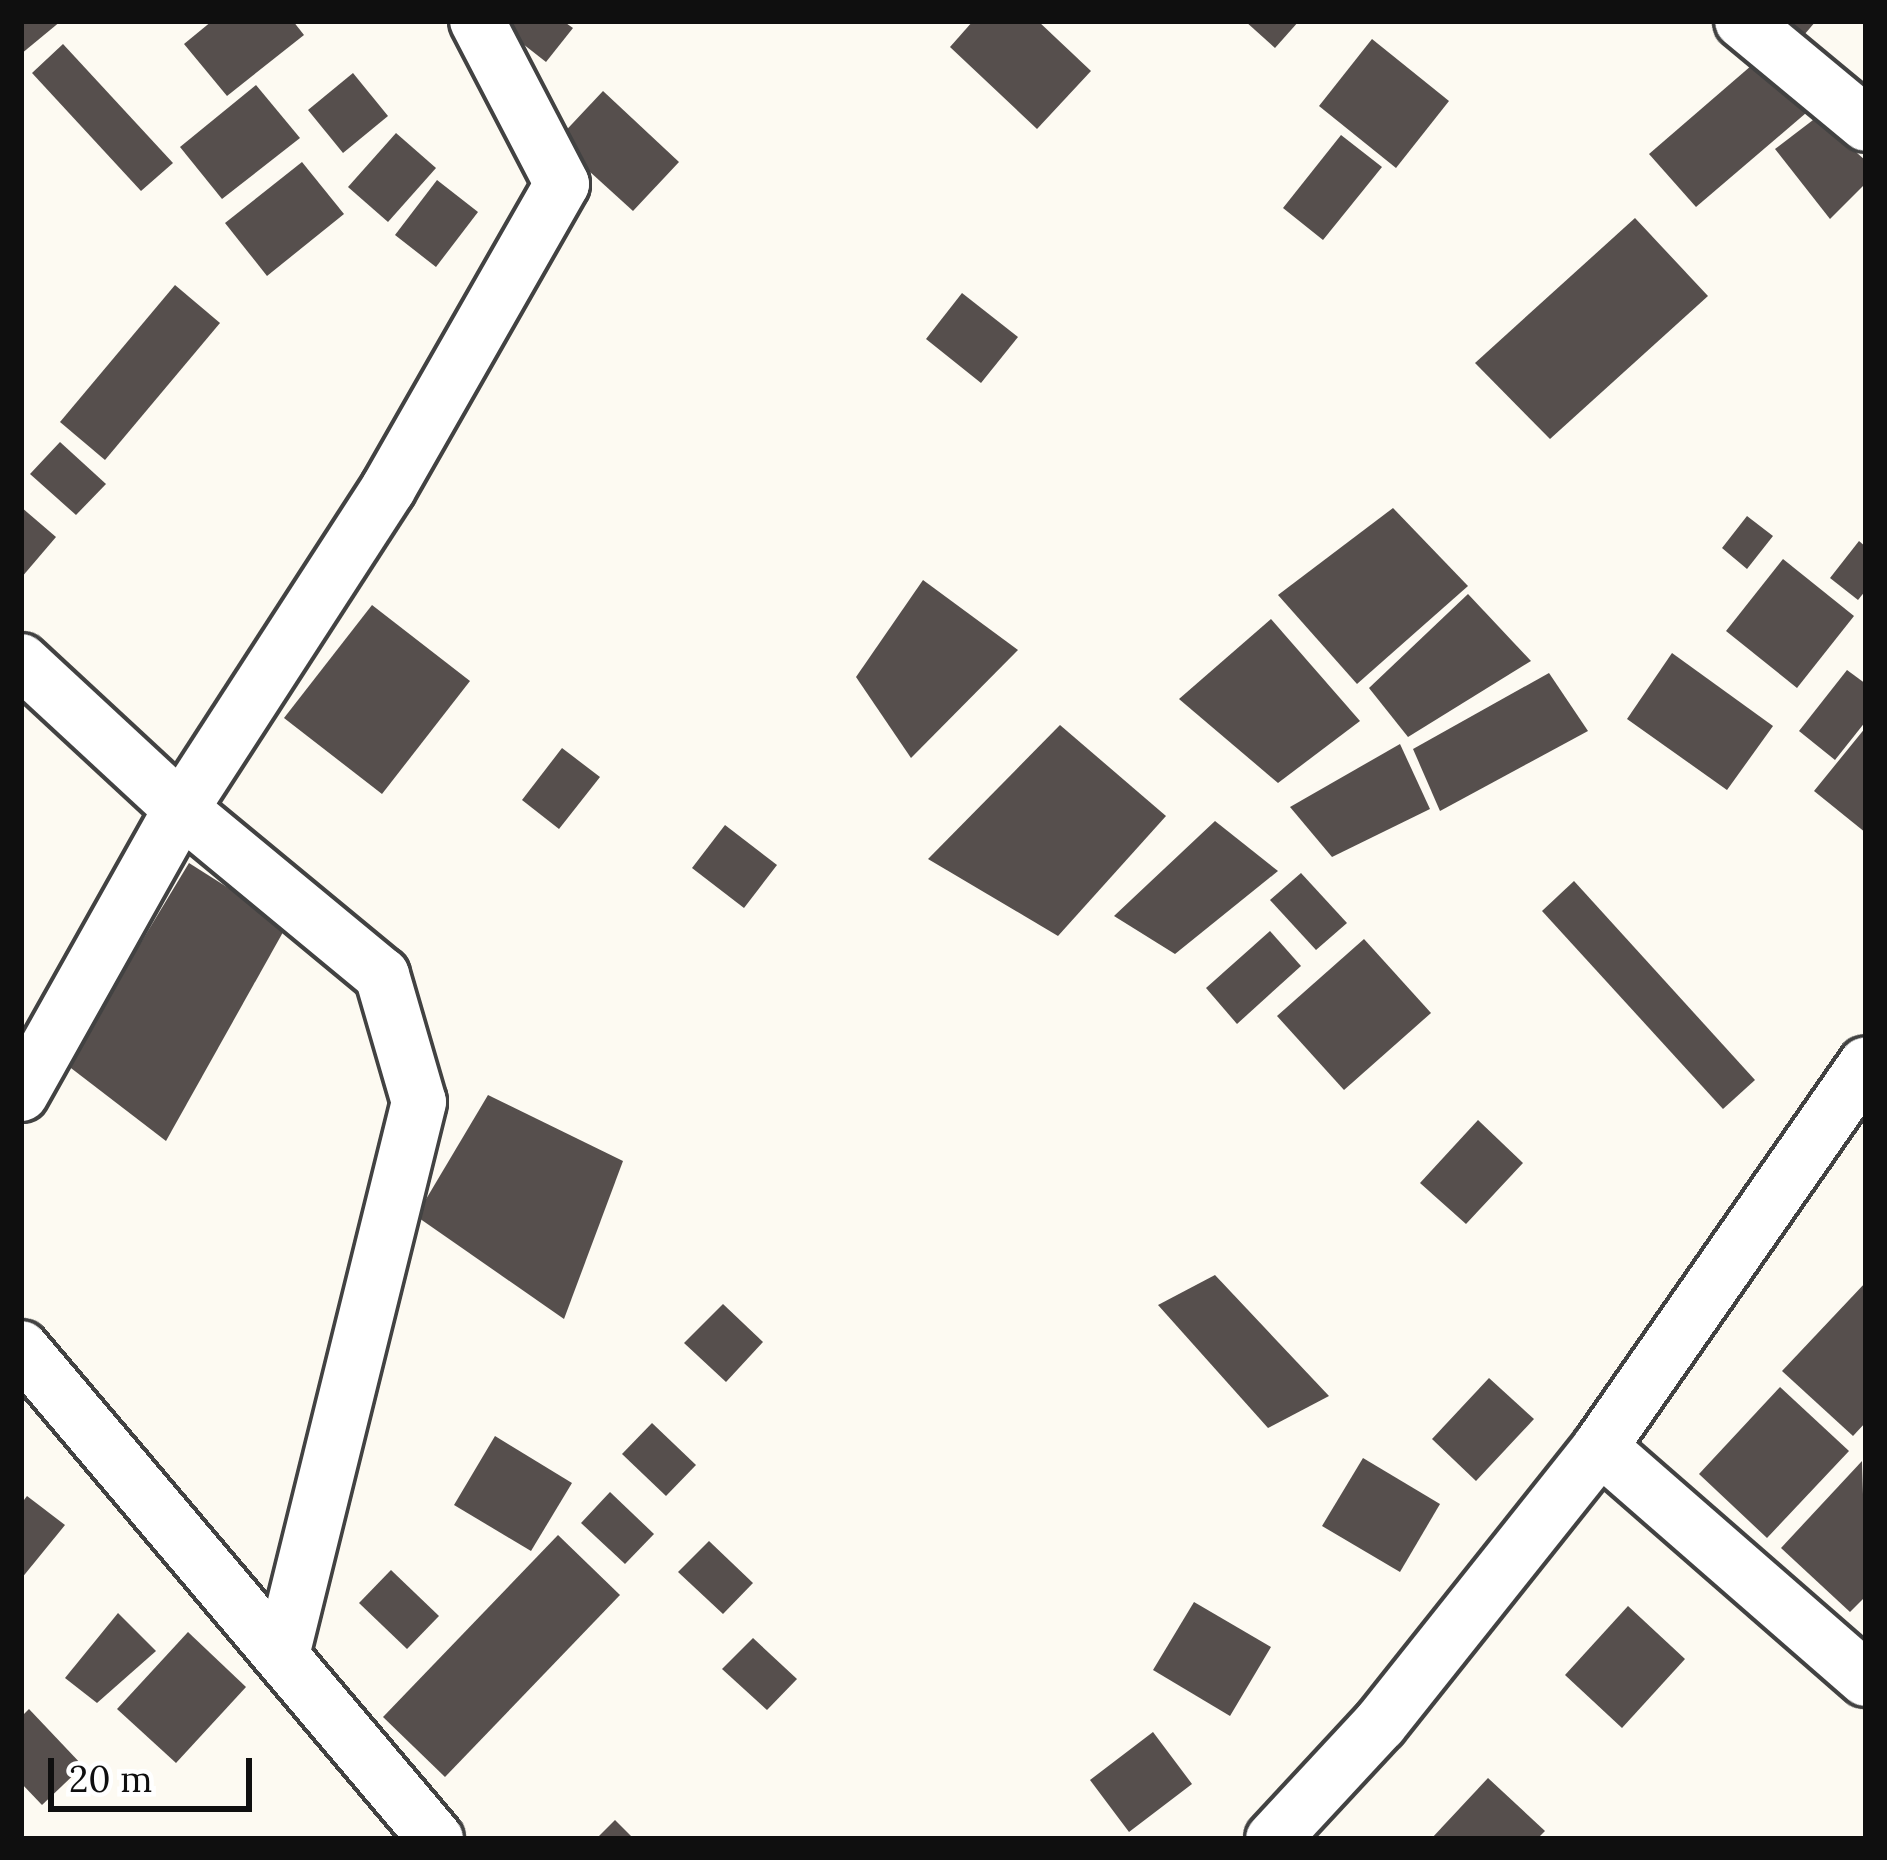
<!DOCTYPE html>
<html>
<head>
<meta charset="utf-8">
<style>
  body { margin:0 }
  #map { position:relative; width:1887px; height:1860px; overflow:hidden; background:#fdfaf2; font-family:Lora,serif }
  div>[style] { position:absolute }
  .building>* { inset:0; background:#564f4d }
  .roads { filter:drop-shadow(3px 0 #424242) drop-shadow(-3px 0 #424242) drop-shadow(0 3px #424242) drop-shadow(0 -3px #424242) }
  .minor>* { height:54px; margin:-27px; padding:0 27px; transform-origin:27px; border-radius:27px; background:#fff }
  span { translate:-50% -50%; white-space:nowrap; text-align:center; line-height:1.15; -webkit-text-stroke:12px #fff; paint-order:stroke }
  .frame { position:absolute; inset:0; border:24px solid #0f0f0f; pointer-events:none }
  .scale { position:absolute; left:48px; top:1758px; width:204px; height:54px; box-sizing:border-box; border:6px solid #0f0f0f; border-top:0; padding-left:15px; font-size:36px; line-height:42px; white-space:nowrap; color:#0f0f0f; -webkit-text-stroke:9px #fff; paint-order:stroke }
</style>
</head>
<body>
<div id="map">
  <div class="building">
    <i style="clip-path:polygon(21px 21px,61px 21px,21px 54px)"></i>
    <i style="clip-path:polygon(212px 21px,293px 21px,304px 35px,227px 96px,184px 44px)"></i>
    <i style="clip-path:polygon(513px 21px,563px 21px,573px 28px,546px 62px,505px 30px)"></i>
    <i style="clip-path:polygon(973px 21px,1038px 21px,1091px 71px,1037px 129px,950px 47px)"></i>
    <i style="clip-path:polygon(1245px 21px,1299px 21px,1275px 48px)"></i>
    <i style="clip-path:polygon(1766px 21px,1816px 21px,1798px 42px)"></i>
    <i style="clip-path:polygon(1372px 39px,1449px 101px,1396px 168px,1319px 106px)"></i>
    <i style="clip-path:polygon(63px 44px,173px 163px,141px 191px,32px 73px)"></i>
    <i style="clip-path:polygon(1759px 59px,1806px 113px,1696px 207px,1649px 154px)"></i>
    <i style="clip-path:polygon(353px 73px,388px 116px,343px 153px,308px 110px)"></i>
    <i style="clip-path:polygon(256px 85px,300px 138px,222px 199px,180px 147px)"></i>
    <i style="clip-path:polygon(603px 91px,679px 162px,633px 211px,556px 141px)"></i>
    <i style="clip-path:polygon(1817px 117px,1866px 161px,1866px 183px,1830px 219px,1775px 149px)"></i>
    <i style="clip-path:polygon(396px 133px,436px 168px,388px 222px,348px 187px)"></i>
    <i style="clip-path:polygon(1341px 135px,1382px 167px,1323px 240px,1283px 208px)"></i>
    <i style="clip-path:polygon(302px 162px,344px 214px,267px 276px,225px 223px)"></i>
    <i style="clip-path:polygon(437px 180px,478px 212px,436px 267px,395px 235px)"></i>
    <i style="clip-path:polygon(1635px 218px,1708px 296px,1550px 439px,1475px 363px)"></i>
    <i style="clip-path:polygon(175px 285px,220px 323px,105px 460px,60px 422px)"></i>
    <i style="clip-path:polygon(962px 293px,1018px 337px,981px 383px,926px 339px)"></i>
    <i style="clip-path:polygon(60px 442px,106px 484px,76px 515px,30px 474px)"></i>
    <i style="clip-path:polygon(21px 507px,56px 537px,21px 578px)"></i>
    <i style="clip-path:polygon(1393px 508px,1468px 586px,1357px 684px,1278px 595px)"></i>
    <i style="clip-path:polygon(1747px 516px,1773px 536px,1747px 569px,1722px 548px)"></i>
    <i style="clip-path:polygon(1859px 541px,1866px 547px,1866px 590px,1858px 600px,1830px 578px)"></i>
    <i style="clip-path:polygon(1783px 559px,1854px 616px,1797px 688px,1726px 631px)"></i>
    <i style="clip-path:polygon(923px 580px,1018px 650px,911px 758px,856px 677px)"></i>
    <i style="clip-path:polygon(1468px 594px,1531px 661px,1408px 737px,1369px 688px)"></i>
    <i style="clip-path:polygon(372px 605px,470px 681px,382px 794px,284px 718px)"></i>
    <i style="clip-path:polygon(1271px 619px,1360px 721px,1278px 783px,1179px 699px)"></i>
    <i style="clip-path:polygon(1672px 653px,1773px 726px,1727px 790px,1627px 719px)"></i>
    <i style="clip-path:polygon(1847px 670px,1866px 684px,1866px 721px,1835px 760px,1799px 731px)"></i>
    <i style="clip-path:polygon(1549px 673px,1588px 731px,1440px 811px,1413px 749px)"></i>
    <i style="clip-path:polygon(1060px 725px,1166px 816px,1058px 936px,928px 859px)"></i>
    <i style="clip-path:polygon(1866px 727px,1866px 833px,1814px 791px)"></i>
    <i style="clip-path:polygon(1400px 744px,1430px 809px,1332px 857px,1290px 807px)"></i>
    <i style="clip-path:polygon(562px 748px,600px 777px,559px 829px,522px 800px)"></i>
    <i style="clip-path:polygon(1215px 821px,1278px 871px,1175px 954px,1114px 916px)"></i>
    <i style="clip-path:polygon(725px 825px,777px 865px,744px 908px,692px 868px)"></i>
    <i style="clip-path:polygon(189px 863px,287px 925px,166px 1141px,67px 1065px)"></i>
    <i style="clip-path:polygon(1301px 873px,1347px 923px,1316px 950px,1270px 900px)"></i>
    <i style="clip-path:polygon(1574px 881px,1755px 1080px,1723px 1109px,1542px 911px)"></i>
    <i style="clip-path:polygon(1270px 931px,1301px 966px,1237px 1024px,1206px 988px)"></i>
    <i style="clip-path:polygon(1364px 939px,1431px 1013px,1344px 1090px,1277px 1016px)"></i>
    <i style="clip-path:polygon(488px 1095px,623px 1161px,564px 1319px,416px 1216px)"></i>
    <i style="clip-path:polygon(1478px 1120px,1523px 1163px,1466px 1224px,1420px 1183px)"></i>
    <i style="clip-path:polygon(1215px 1275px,1329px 1396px,1268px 1428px,1158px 1305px)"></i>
    <i style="clip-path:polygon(1866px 1282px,1866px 1422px,1853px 1436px,1782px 1371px)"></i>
    <i style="clip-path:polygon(723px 1304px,763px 1342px,726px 1382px,684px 1343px)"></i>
    <i style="clip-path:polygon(1489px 1378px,1534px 1419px,1476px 1481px,1432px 1439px)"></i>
    <i style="clip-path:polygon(1780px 1387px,1849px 1451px,1767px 1538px,1699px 1474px)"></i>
    <i style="clip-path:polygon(652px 1423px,696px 1465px,666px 1496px,622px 1454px)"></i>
    <i style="clip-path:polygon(495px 1436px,572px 1483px,531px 1551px,454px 1505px)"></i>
    <i style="clip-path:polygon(1363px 1458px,1440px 1504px,1400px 1572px,1322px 1526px)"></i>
    <i style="clip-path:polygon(1862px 1461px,1866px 1596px,1850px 1612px,1781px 1548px)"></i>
    <i style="clip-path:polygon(610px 1492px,654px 1534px,625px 1564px,581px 1523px)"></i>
    <i style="clip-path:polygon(27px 1496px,65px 1525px,21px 1579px,21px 1504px)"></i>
    <i style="clip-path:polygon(558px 1535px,620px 1595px,445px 1777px,383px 1717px)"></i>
    <i style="clip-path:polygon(709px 1541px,753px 1583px,723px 1614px,678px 1572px)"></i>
    <i style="clip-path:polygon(391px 1570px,439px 1616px,407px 1649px,359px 1603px)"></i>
    <i style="clip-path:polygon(1194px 1602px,1271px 1647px,1230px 1716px,1153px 1670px)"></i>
    <i style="clip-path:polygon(1628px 1606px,1685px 1659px,1622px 1728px,1565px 1675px)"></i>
    <i style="clip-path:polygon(118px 1613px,156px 1651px,97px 1703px,65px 1678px)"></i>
    <i style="clip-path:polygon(188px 1632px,246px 1687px,176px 1763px,117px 1709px)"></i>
    <i style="clip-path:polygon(753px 1638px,797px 1679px,767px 1710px,722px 1669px)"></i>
    <i style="clip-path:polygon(29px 1709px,83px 1766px,42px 1805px,21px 1783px,21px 1717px)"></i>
    <i style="clip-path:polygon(1153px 1732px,1192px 1784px,1129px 1832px,1090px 1780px)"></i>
    <i style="clip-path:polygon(1488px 1778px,1545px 1831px,1537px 1839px,1431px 1839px)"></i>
    <i style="clip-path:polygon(615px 1820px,634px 1839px,596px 1839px)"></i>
  </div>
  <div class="roads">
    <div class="minor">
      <i style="left:1742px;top:21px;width:161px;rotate:39.7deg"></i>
      <i style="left:21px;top:661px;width:218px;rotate:42.8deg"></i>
      <i style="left:181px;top:809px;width:261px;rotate:39.6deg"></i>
      <i style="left:382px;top:975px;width:132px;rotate:73.8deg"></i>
      <i style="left:419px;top:1102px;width:570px;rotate:103.91deg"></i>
      <i style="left:21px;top:1094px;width:327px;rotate:-60.7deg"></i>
      <i style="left:181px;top:809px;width:381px;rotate:-57.1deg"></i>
      <i style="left:388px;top:489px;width:351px;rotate:-60.3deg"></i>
      <i style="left:562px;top:184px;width:184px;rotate:-117.5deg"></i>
      <i style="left:21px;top:1348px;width:643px;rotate:49.8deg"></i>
      <i style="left:1600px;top:1447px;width:353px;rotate:41.1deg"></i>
      <i style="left:1273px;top:1839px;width:157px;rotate:-47.1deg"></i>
      <i style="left:1380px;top:1724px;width:354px;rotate:-51.5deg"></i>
      <i style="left:1600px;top:1447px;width:466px;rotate:-55.2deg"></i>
    </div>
  </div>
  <div class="frame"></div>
  <div class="scale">20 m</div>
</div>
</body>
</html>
